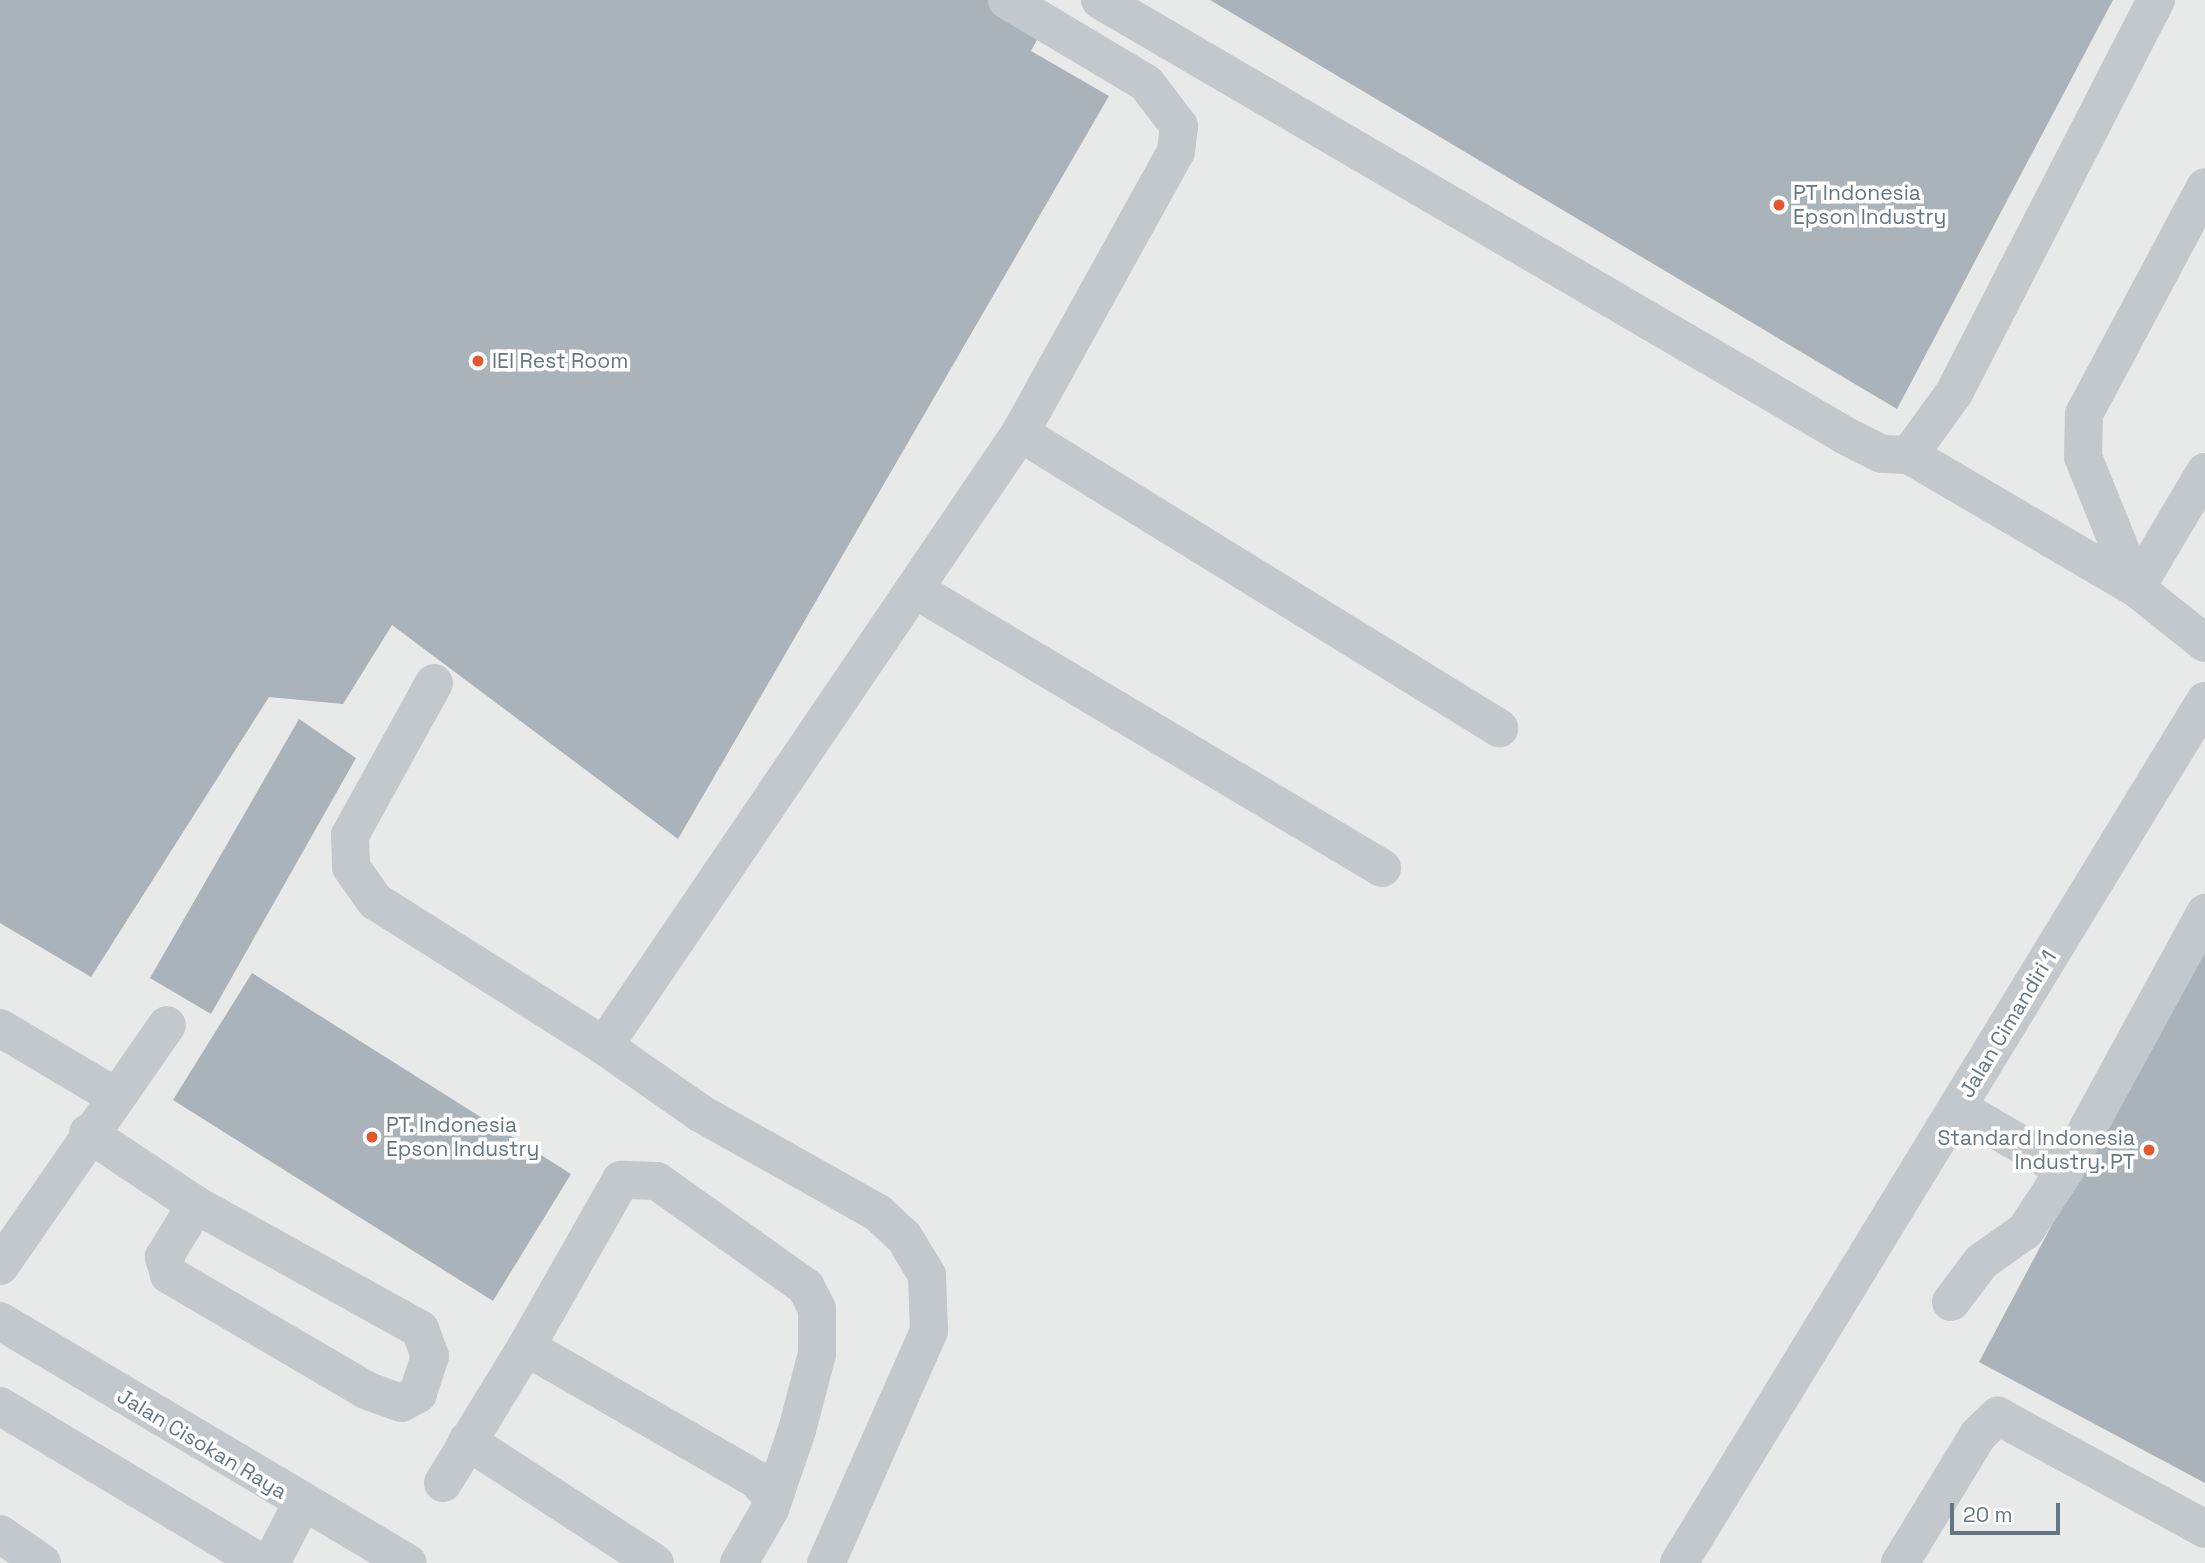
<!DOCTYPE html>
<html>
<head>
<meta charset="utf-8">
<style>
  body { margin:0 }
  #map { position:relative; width:2205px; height:1563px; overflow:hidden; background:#fafaf8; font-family:"Space Grotesk",sans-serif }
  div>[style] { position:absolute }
  .built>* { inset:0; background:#e8e9e9 }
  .building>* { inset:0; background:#aab3b9 }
  .minor>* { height:38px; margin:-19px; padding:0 19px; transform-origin:19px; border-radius:19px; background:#c3c8cc }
  .dots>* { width:19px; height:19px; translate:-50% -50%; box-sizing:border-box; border:4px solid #fff; border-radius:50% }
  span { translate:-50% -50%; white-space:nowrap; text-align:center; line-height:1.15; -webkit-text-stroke:7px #fff; paint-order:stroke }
  .poi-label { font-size:21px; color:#657683 }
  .left { translate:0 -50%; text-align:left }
  .right { translate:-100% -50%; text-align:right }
  .street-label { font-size:21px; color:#657683 }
  .scale { position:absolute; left:1950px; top:1503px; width:110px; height:32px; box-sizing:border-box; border:4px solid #657683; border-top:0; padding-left:9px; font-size:21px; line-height:24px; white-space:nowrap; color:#657683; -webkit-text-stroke:5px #fff; paint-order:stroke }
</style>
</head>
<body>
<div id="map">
  <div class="built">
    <i style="clip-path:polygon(0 0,2205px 0,2205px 1563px,0 1563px)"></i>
  </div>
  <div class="building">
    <i style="clip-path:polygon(0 0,996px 0,1044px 27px,1031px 51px,1109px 96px,678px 839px,392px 625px,343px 704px,269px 697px,91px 977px,0 923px)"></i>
    <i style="clip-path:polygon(1210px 0,2113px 0,1897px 409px)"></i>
    <i style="clip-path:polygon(299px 719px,356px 758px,211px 1014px,150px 978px)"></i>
    <i style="clip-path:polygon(2205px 937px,2205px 1483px,1979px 1362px)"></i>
    <i style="clip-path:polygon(252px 973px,571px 1174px,493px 1301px,173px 1100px)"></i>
  </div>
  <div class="minor">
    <i style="left:1100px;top:0;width:864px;rotate:30.3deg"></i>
    <i style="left:1846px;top:436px;width:40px;rotate:26.6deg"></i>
    <i style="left:1882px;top:454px;width:27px;rotate:2deg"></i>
    <i style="left:1909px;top:455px;width:77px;rotate:-54deg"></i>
    <i style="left:1954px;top:393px;width:442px;rotate:-62.8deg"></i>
    <i style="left:1020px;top:433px;width:563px;rotate:31.63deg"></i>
    <i style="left:1909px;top:455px;width:263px;rotate:30.4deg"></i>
    <i style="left:2136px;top:588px;width:141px;rotate:-112deg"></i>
    <i style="left:2083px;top:457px;width:43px;rotate:-88.7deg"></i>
    <i style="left:2084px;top:414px;width:257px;rotate:-61.9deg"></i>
    <i style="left:2205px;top:472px;width:135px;rotate:120.7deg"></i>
    <i style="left:2136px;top:588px;width:88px;rotate:38.6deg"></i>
    <i style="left:914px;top:589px;width:545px;rotate:30.8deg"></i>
    <i style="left:434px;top:683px;width:174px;rotate:118.9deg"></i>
    <i style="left:350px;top:835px;width:32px;rotate:88deg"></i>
    <i style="left:351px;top:867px;width:42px;rotate:54.8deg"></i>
    <i style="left:375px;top:901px;width:271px;rotate:32.3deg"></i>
    <i style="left:604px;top:1046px;width:741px;rotate:-55.84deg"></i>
    <i style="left:1020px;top:433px;width:322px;rotate:-61deg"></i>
    <i style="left:1176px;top:151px;width:25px;rotate:-83deg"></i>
    <i style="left:1179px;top:126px;width:54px;rotate:-127.5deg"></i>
    <i style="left:1146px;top:83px;width:162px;rotate:-149.2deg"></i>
    <i style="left:0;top:1028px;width:135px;rotate:30.7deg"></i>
    <i style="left:604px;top:1046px;width:117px;rotate:34.9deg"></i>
    <i style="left:700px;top:1113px;width:204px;rotate:29.3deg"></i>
    <i style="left:878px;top:1213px;width:35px;rotate:43deg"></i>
    <i style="left:904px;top:1237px;width:44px;rotate:58.8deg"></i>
    <i style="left:927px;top:1275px;width:56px;rotate:88deg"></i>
    <i style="left:929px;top:1331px;width:254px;rotate:113.9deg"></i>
    <i style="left:1957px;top:1107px;width:125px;rotate:30.3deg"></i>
    <i style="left:2065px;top:1170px;width:293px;rotate:-61.4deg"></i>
    <i style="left:88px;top:1133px;width:130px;rotate:33.7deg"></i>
    <i style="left:196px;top:1205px;width:256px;rotate:29deg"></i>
    <i style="left:420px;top:1329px;width:29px;rotate:70deg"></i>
    <i style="left:430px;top:1356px;width:40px;rotate:108deg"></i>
    <i style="left:418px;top:1394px;width:19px;rotate:152deg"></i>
    <i style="left:401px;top:1403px;width:37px;rotate:-160deg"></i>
    <i style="left:366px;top:1390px;width:228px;rotate:-149.7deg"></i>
    <i style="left:169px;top:1275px;width:19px;rotate:-106deg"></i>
    <i style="left:164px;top:1257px;width:61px;rotate:-58.4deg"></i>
    <i style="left:0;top:1266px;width:293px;rotate:-55.3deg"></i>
    <i style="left:1951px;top:1302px;width:50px;rotate:-53.1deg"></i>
    <i style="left:1981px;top:1262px;width:54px;rotate:-35.2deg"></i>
    <i style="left:2025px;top:1231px;width:73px;rotate:-56.7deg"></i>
    <i style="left:0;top:1321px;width:474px;rotate:30.7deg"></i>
    <i style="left:0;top:1406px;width:305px;rotate:31deg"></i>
    <i style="left:467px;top:1441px;width:224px;rotate:33deg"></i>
    <i style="left:443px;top:1483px;width:159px;rotate:-58.6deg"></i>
    <i style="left:0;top:1534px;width:51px;rotate:34.6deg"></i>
    <i style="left:271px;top:1563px;width:68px;rotate:-62.7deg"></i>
    <i style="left:739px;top:1563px;width:62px;rotate:-60.1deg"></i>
    <i style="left:770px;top:1509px;width:83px;rotate:-71.1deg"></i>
    <i style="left:797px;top:1430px;width:79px;rotate:-75.3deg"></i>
    <i style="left:817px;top:1354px;width:45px;rotate:-90deg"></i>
    <i style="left:817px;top:1309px;width:25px;rotate:-117deg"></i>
    <i style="left:806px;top:1287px;width:183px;rotate:-144.6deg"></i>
    <i style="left:657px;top:1181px;width:36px;rotate:-178deg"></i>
    <i style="left:621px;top:1180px;width:192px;rotate:119.6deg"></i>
    <i style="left:526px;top:1347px;width:265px;rotate:29.9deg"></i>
    <i style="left:756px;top:1479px;width:23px;rotate:49deg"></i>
    <i style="left:1679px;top:1563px;width:1010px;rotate:-58.61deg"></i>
    <i style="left:1900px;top:1563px;width:150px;rotate:-58.6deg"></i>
    <i style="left:1978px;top:1435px;width:28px;rotate:-44deg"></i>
    <i style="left:1998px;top:1416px;width:236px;rotate:28.6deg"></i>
  </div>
  <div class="dots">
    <i style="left:1779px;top:205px;background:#e4572e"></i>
    <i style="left:478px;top:361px;background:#e4572e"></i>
    <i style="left:372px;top:1137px;background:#e4572e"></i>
    <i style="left:2149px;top:1150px;background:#e4572e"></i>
  </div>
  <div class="poi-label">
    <span class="left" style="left:1793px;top:205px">PT Indonesia<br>Epson Industry</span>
    <span class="left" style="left:492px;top:361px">IEI Rest Room</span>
    <span class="left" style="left:386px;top:1137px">PT. Indonesia<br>Epson Industry</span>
    <span class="right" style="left:2135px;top:1150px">Standard Indonesia<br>Industry. PT</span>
  </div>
  <div class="street-label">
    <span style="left:2008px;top:1024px;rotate:-59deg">Jalan Cimandiri 1</span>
    <span style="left:202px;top:1444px;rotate:31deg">Jalan Cisokan Raya</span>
  </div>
  <div class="scale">20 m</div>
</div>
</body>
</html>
